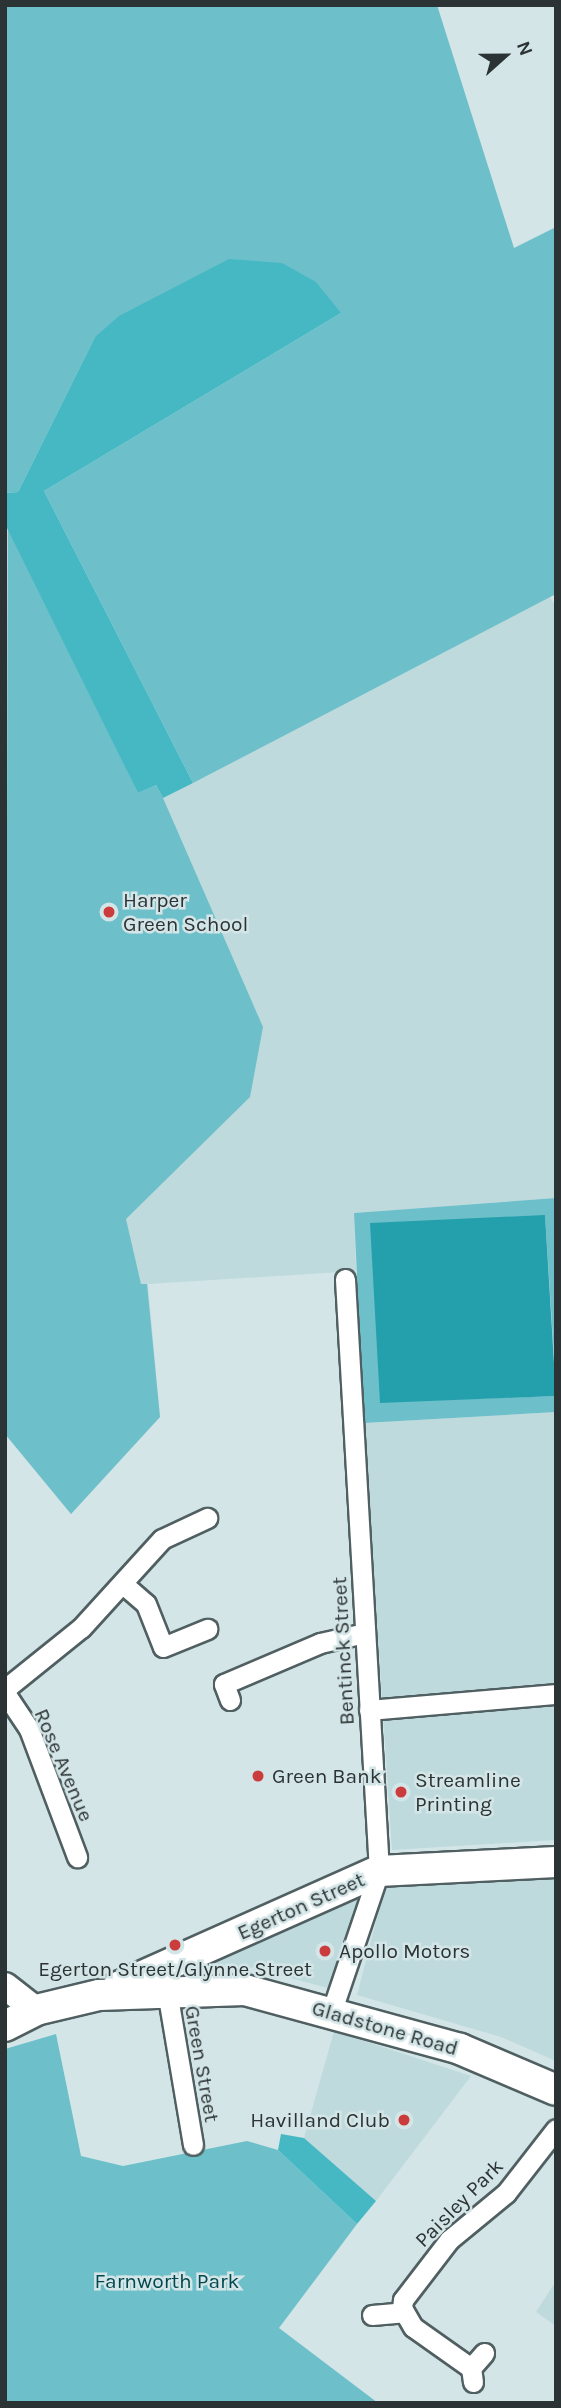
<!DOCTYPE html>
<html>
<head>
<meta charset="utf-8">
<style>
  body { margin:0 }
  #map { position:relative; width:561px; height:2408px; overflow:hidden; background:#d3e5e7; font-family:Karla,sans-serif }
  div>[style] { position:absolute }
  .built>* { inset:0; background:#bedadd }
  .green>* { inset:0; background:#6dc0ca }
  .forest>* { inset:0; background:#45b8c4 }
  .water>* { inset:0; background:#24a0ac }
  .roads { filter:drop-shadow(2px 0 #505f61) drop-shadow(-2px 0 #505f61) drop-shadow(0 2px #505f61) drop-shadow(0 -2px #505f61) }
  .street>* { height:19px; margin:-9.5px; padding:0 9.5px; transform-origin:9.5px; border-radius:9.5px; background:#fff }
  .secondary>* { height:26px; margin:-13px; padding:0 13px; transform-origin:13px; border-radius:13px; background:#fff }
  .primary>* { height:30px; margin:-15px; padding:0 15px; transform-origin:15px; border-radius:15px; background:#fff }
  .dots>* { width:19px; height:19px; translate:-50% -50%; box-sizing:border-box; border:4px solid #d3e5e7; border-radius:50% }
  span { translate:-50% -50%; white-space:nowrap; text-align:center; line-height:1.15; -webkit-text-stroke:5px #d3e5e7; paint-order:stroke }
  .poi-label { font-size:21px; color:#2c3334 }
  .left { translate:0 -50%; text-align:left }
  .right { translate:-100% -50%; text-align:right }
  .street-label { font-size:21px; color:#2c3334 }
  .park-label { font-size:21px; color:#00484e }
  .frame { position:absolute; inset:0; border:7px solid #2c3334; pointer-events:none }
  .north { position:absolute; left:470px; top:21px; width:70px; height:70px; -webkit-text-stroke:5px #d3e5e7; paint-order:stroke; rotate:69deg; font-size:19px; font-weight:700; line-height:28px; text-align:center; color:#2c3334 }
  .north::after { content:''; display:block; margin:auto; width:24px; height:32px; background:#2c3334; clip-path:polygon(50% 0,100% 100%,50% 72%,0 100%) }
</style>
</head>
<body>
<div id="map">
  <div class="built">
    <i style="clip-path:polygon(5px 524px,163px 798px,550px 597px,556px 607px,556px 1198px,354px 1213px,356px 1271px,148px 1284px,160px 1417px,71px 1514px,5px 1434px)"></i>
    <i style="clip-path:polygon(556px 1412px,556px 1840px,392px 1850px,364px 1423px)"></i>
    <i style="clip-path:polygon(556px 1868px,556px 2061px,501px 2037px,357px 1995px,387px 1879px)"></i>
    <i style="clip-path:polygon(360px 1890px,335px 1990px,261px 1970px,211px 1969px,209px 1963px)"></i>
    <i style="clip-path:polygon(334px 2031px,471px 2076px,376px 2201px,304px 2138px)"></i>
    <i style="clip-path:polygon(556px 2281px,556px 2326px,536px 2312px)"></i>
  </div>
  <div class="green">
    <i style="clip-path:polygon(5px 5px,437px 5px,514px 248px,556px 227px,556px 594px,193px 783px,44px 491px,341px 313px,95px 337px,18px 492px,5px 493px)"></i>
    <i style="clip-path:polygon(8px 522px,138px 793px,156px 785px,163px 798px,263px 1027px,250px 1097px,126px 1219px,141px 1284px,147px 1284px,160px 1417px,71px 1514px,5px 1434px)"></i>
    <i style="clip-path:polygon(556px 1198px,556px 1387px,545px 1215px,380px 1402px,556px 1396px,556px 1412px,364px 1423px,354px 1213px)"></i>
    <i style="clip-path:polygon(56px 2034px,81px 2156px,123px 2166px,247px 2141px,278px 2150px,357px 2224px,279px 2328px,378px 2403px,5px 2403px,5px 2049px)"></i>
  </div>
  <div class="forest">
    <i style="clip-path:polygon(229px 259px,282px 263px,316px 282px,341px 313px,44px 491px,193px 783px,163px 798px,156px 785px,138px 793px,5px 524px,5px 493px,18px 492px,95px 337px,119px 316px)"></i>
    <i style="clip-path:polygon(281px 2134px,304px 2138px,376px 2201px,357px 2224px,278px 2150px)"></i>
  </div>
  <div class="water">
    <i style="clip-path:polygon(545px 1215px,556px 1396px,380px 1403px,370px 1223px)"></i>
  </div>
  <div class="roads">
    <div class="street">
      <i style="left:123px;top:1584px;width:30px;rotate:41deg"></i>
      <i style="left:146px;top:1604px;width:46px;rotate:68.4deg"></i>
      <i style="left:163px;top:1647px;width:48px;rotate:-22.2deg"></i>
      <i style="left:5px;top:1689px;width:97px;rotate:-38.8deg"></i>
      <i style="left:81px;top:1628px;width:120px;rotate:-47.7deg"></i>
      <i style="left:162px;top:1539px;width:50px;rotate:-25deg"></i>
      <i style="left:5px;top:1693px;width:43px;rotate:56.3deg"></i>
      <i style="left:29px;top:1729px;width:137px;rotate:69.4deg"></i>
      <i style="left:230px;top:1700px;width:17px;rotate:-111deg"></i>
      <i style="left:224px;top:1684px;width:104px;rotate:-23.1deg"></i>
      <i style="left:320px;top:1643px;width:46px;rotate:-12.5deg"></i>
      <i style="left:369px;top:1710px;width:188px;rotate:-4.9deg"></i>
      <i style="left:167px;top:1991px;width:156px;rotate:80.4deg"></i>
      <i style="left:331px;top:2013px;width:150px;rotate:-71.3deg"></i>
      <i style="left:379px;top:1871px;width:593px;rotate:-93.29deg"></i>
      <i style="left:372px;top:2315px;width:32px;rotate:-5deg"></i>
      <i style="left:471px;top:2368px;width:71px;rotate:-144.7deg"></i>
      <i style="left:413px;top:2327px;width:22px;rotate:-120deg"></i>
      <i style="left:402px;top:2308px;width:8px;rotate:-83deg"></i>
      <i style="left:403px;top:2300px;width:76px;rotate:-52.5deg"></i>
      <i style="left:449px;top:2240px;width:74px;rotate:-39.5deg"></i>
      <i style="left:506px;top:2193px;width:81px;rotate:-52deg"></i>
      <i style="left:473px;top:2382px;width:14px;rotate:-98deg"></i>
      <i style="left:471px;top:2368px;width:20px;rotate:-49deg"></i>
    </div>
    <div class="secondary">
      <i style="left:5px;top:1986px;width:39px;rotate:38deg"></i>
    </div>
    <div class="primary">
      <i style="left:118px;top:1987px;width:286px;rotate:-24deg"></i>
      <i style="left:379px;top:1871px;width:177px;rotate:-2.9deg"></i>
      <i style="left:5px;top:2026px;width:35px;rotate:-27deg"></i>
      <i style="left:36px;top:2010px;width:65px;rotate:-13.4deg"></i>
      <i style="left:99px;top:1995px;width:146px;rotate:-2deg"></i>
      <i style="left:245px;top:1990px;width:223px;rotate:15.3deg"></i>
      <i style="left:460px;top:2049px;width:104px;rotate:23.1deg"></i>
    </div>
  </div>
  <div class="dots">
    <i style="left:109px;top:912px;background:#cb3c3c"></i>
    <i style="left:258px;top:1776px;background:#cb3c3c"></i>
    <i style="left:401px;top:1792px;background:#cb3c3c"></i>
    <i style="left:175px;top:1945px;background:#cb3c3c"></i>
    <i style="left:325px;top:1951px;background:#cb3c3c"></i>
    <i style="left:404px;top:2120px;background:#cb3c3c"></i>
  </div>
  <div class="poi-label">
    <span class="left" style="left:123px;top:912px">Harper<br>Green School</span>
    <span class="left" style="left:272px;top:1776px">Green Bank</span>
    <span class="left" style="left:415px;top:1792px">Streamline<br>Printing</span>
    <span class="left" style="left:339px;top:1951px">Apollo Motors</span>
    <span style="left:175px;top:1969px">Egerton Street/Glynne Street</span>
    <span class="right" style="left:390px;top:2120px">Havilland Club</span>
  </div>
  <div class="street-label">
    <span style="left:343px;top:1651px;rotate:-93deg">Bentinck Street</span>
    <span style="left:64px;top:1765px;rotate:67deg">Rose Avenue</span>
    <span style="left:301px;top:1906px;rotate:-24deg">Egerton Street</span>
    <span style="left:385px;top:2028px;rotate:16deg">Gladstone Road</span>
    <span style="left:202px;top:2064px;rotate:80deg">Green Street</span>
    <span style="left:459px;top:2203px;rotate:-45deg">Paisley Park</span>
  </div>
  <div class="park-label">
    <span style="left:167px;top:2281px">Farnworth Park</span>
  </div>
  <div class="frame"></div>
  <div class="north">N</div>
</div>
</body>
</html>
